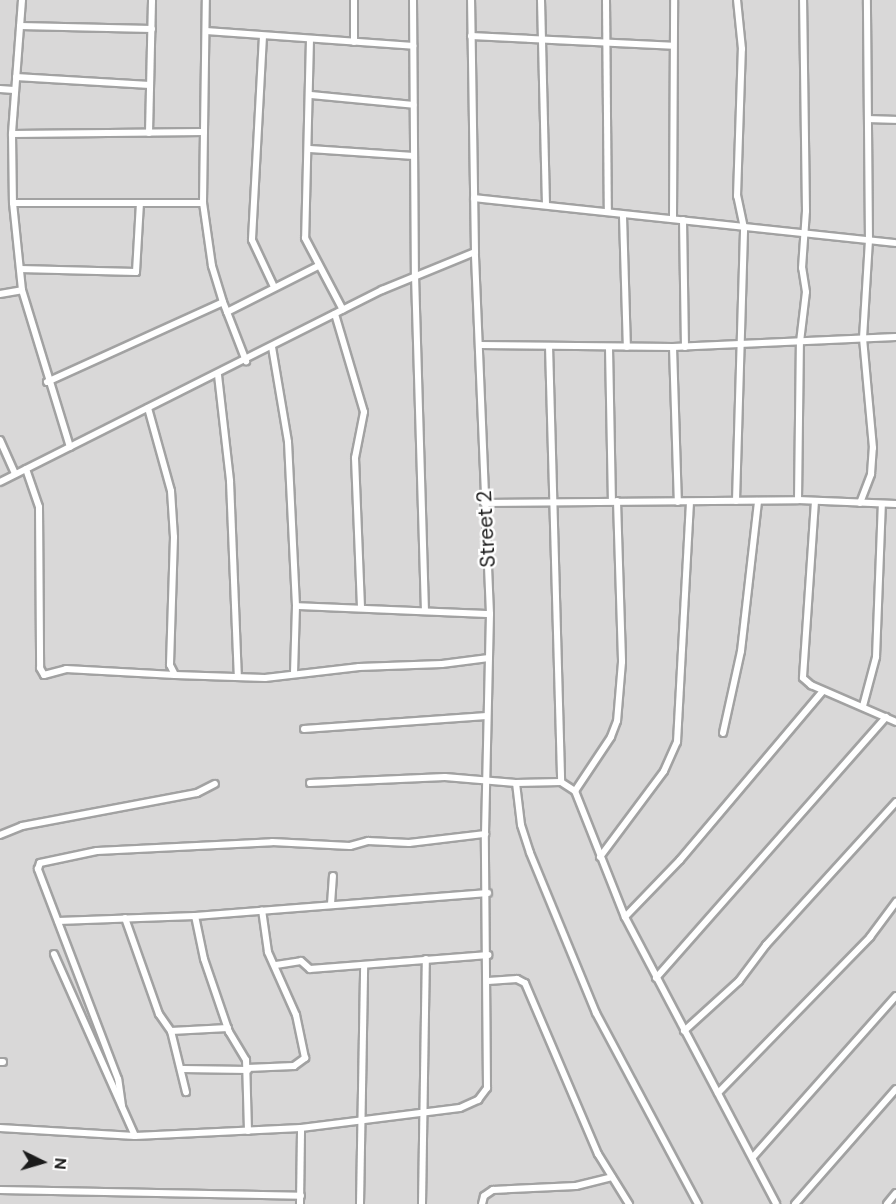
<!DOCTYPE html>
<html>
<head>
<meta charset="utf-8">
<style>
  body { margin:0 }
  #map { position:relative; width:896px; height:1204px; overflow:hidden; background:#ede9e1; font-family:"DM Sans",sans-serif }
  div>[style] { position:absolute }
  .residential>* { inset:0; background:#d9d8d8 }
  .roads { filter:drop-shadow(2px 0 #a2a2a2) drop-shadow(-2px 0 #a2a2a2) drop-shadow(0 2px #a2a2a2) drop-shadow(0 -2px #a2a2a2) }
  .minor>* { height:6px; margin:-3px; padding:0 3px; transform-origin:3px; border-radius:3px; background:#fff }
  span { translate:-50% -50%; white-space:nowrap; text-align:center; line-height:1.15; -webkit-text-stroke:5px #fff; paint-order:stroke }
  .street-label { font-size:21px; color:#1b1b1b }
  .north { position:absolute; left:12px; top:1132px; width:60px; height:60px; -webkit-text-stroke:4px #fff; paint-order:stroke; rotate:95deg; font-size:16px; font-weight:700; line-height:24px; text-align:center; color:#1b1b1b }
  .north::after { content:''; display:block; margin:auto; width:21px; height:27px; background:#1b1b1b; clip-path:polygon(50% 0,100% 100%,50% 72%,0 100%) }
</style>
</head>
<body>
<div id="map">
  <div class="residential">
    <i style="clip-path:polygon(0 0,896px 0,896px 1204px,0 1204px)"></i>
  </div>
  <div class="roads">
    <div class="minor">
      <i style="left:22px;top:0;width:134px;rotate:94.3deg"></i>
      <i style="left:12px;top:134px;width:192px;rotate:-0.6deg"></i>
      <i style="left:413px;top:0;width:275px;rotate:89.6deg"></i>
      <i style="left:415px;top:275px;width:334px;rotate:88.3deg"></i>
      <i style="left:541px;top:0;width:204px;rotate:88.6deg"></i>
      <i style="left:606px;top:0;width:211px;rotate:89.5deg"></i>
      <i style="left:20px;top:26px;width:132px;rotate:1.3deg"></i>
      <i style="left:206px;top:31px;width:208px;rotate:4.1deg"></i>
      <i style="left:263px;top:36px;width:204px;rotate:93.1deg"></i>
      <i style="left:252px;top:240px;width:52px;rotate:64.9deg"></i>
      <i style="left:471px;top:36px;width:202px;rotate:2.8deg"></i>
      <i style="left:310px;top:39px;width:199px;rotate:91.4deg"></i>
      <i style="left:305px;top:238px;width:81px;rotate:62.2deg"></i>
      <i style="left:354px;top:42px;width:42px;rotate:-90deg"></i>
      <i style="left:16px;top:77px;width:134px;rotate:3.4deg"></i>
      <i style="left:0;top:89px;width:14px;rotate:4deg"></i>
      <i style="left:311px;top:95px;width:103px;rotate:5.5deg"></i>
      <i style="left:870px;top:119px;width:26px;rotate:2deg"></i>
      <i style="left:149px;top:133px;width:133px;rotate:-88.7deg"></i>
      <i style="left:12px;top:134px;width:69px;rotate:89.2deg"></i>
      <i style="left:310px;top:149px;width:104px;rotate:3.9deg"></i>
      <i style="left:474px;top:198px;width:424px;rotate:6.1deg"></i>
      <i style="left:623px;top:216px;width:131px;rotate:88.3deg"></i>
      <i style="left:673px;top:219px;width:219px;rotate:-89.7deg"></i>
      <i style="left:683px;top:220px;width:127px;rotate:89.1deg"></i>
      <i style="left:20px;top:269px;width:116px;rotate:1.5deg"></i>
      <i style="left:136px;top:272px;width:69px;rotate:-86.7deg"></i>
      <i style="left:0;top:294px;width:22px;rotate:-10deg"></i>
      <i style="left:223px;top:302px;width:11px;rotate:68deg"></i>
      <i style="left:227px;top:312px;width:102px;rotate:-26.8deg"></i>
      <i style="left:227px;top:312px;width:53px;rotate:68.8deg"></i>
      <i style="left:335px;top:314px;width:102px;rotate:73.5deg"></i>
      <i style="left:364px;top:412px;width:47px;rotate:101.1deg"></i>
      <i style="left:355px;top:458px;width:150px;rotate:87.7deg"></i>
      <i style="left:480px;top:345px;width:193px;rotate:0.6deg"></i>
      <i style="left:673px;top:347px;width:223px;rotate:-2.6deg"></i>
      <i style="left:549px;top:346px;width:436px;rotate:88.4deg"></i>
      <i style="left:272px;top:347px;width:96px;rotate:80.4deg"></i>
      <i style="left:288px;top:442px;width:164px;rotate:87.2deg"></i>
      <i style="left:296px;top:606px;width:68px;rotate:91.7deg"></i>
      <i style="left:673px;top:347px;width:155px;rotate:88.2deg"></i>
      <i style="left:609px;top:348px;width:153px;rotate:88.9deg"></i>
      <i style="left:218px;top:375px;width:107px;rotate:83.5deg"></i>
      <i style="left:230px;top:481px;width:195px;rotate:87.7deg"></i>
      <i style="left:47px;top:382px;width:193px;rotate:-24.4deg"></i>
      <i style="left:223px;top:302px;width:38px;rotate:-107deg"></i>
      <i style="left:212px;top:266px;width:64px;rotate:-98.1deg"></i>
      <i style="left:203px;top:203px;width:203px;rotate:-89.2deg"></i>
      <i style="left:148px;top:408px;width:86px;rotate:74.5deg"></i>
      <i style="left:171px;top:491px;width:46px;rotate:86.3deg"></i>
      <i style="left:174px;top:537px;width:128px;rotate:91.8deg"></i>
      <i style="left:170px;top:665px;width:11px;rotate:63deg"></i>
      <i style="left:175px;top:675px;width:90px;rotate:1.9deg"></i>
      <i style="left:265px;top:678px;width:95px;rotate:-6.7deg"></i>
      <i style="left:359px;top:667px;width:83px;rotate:-2.1deg"></i>
      <i style="left:442px;top:664px;width:47px;rotate:-7.3deg"></i>
      <i style="left:0;top:440px;width:37px;rotate:66deg"></i>
      <i style="left:70px;top:447px;width:164px;rotate:-107deg"></i>
      <i style="left:22px;top:290px;width:87px;rotate:-95.9deg"></i>
      <i style="left:13px;top:203px;width:190px"></i>
      <i style="left:26px;top:469px;width:40px;rotate:71.1deg"></i>
      <i style="left:39px;top:507px;width:161px;rotate:89.6deg"></i>
      <i style="left:40px;top:668px;width:8px;rotate:60deg"></i>
      <i style="left:44px;top:675px;width:23px;rotate:-15deg"></i>
      <i style="left:66px;top:669px;width:109px;rotate:3.2deg"></i>
      <i style="left:0;top:482px;width:428px;rotate:-26.7deg"></i>
      <i style="left:382px;top:290px;width:100px;rotate:-22.2deg"></i>
      <i style="left:798px;top:500px;width:158px;rotate:-89.3deg"></i>
      <i style="left:800px;top:342px;width:50px;rotate:-83.2deg"></i>
      <i style="left:806px;top:292px;width:24px;rotate:-99deg"></i>
      <i style="left:802px;top:268px;width:57px;rotate:-86deg"></i>
      <i style="left:806px;top:211px;width:211px;rotate:-90.8deg"></i>
      <i style="left:617px;top:501px;width:161px;rotate:88.2deg"></i>
      <i style="left:622px;top:662px;width:59px;rotate:94.8deg"></i>
      <i style="left:617px;top:721px;width:17px;rotate:111deg"></i>
      <i style="left:611px;top:737px;width:65px;rotate:123.7deg"></i>
      <i style="left:575px;top:791px;width:136px;rotate:68.4deg"></i>
      <i style="left:625px;top:917px;width:324px;rotate:62.2deg"></i>
      <i style="left:736px;top:501px;width:273px;rotate:-88.3deg"></i>
      <i style="left:744px;top:228px;width:33px;rotate:-102deg"></i>
      <i style="left:737px;top:196px;width:147px;rotate:-88.1deg"></i>
      <i style="left:742px;top:49px;width:49px;rotate:-95.8deg"></i>
      <i style="left:815px;top:501px;width:177px;rotate:93.9deg"></i>
      <i style="left:803px;top:678px;width:11px;rotate:41deg"></i>
      <i style="left:811px;top:685px;width:93px;rotate:23.5deg"></i>
      <i style="left:484px;top:503px;width:314px;rotate:-0.5deg"></i>
      <i style="left:798px;top:500px;width:98px;rotate:2.3deg"></i>
      <i style="left:860px;top:503px;width:31px;rotate:-69deg"></i>
      <i style="left:871px;top:474px;width:26px;rotate:-86deg"></i>
      <i style="left:873px;top:448px;width:110px;rotate:-95.2deg"></i>
      <i style="left:863px;top:338px;width:97px;rotate:-86.5deg"></i>
      <i style="left:869px;top:241px;width:241px;rotate:-90.5deg"></i>
      <i style="left:296px;top:606px;width:194px;rotate:2.4deg"></i>
      <i style="left:863px;top:706px;width:51px;rotate:-75.1deg"></i>
      <i style="left:876px;top:657px;width:153px;rotate:-87.8deg"></i>
      <i style="left:304px;top:729px;width:183px;rotate:-4.1deg"></i>
      <i style="left:723px;top:733px;width:84px;rotate:-77.6deg"></i>
      <i style="left:741px;top:651px;width:151px;rotate:-83.5deg"></i>
      <i style="left:310px;top:783px;width:135px;rotate:-2.5deg"></i>
      <i style="left:445px;top:777px;width:71px;rotate:4.8deg"></i>
      <i style="left:516px;top:783px;width:45px;rotate:-1.3deg"></i>
      <i style="left:561px;top:782px;width:17px;rotate:33deg"></i>
      <i style="left:516px;top:783px;width:42px;rotate:83.2deg"></i>
      <i style="left:521px;top:825px;width:29px;rotate:72deg"></i>
      <i style="left:530px;top:853px;width:173px;rotate:67.6deg"></i>
      <i style="left:596px;top:1013px;width:217px;rotate:61.9deg"></i>
      <i style="left:0;top:835px;width:24px;rotate:-22deg"></i>
      <i style="left:22px;top:826px;width:178px;rotate:-10.7deg"></i>
      <i style="left:197px;top:793px;width:20px;rotate:-27deg"></i>
      <i style="left:600px;top:857px;width:107px;rotate:-53.3deg"></i>
      <i style="left:664px;top:771px;width:32px;rotate:-66deg"></i>
      <i style="left:677px;top:742px;width:240px;rotate:-86.9deg"></i>
      <i style="left:331px;top:904px;width:28px;rotate:-86deg"></i>
      <i style="left:625px;top:917px;width:79px;rotate:-46deg"></i>
      <i style="left:680px;top:860px;width:221px;rotate:-49.8deg"></i>
      <i style="left:125px;top:918px;width:102px;rotate:70.5deg"></i>
      <i style="left:159px;top:1014px;width:21px;rotate:55deg"></i>
      <i style="left:171px;top:1031px;width:57px;rotate:-3deg"></i>
      <i style="left:58px;top:921px;width:137px;rotate:-2.1deg"></i>
      <i style="left:54px;top:954px;width:199px;rotate:66deg"></i>
      <i style="left:276px;top:965px;width:25px;rotate:-9deg"></i>
      <i style="left:301px;top:961px;width:12px;rotate:42deg"></i>
      <i style="left:310px;top:969px;width:179px;rotate:-4.5deg"></i>
      <i style="left:656px;top:978px;width:348px;rotate:-48.6deg"></i>
      <i style="left:488px;top:981px;width:29px;rotate:-4deg"></i>
      <i style="left:517px;top:979px;width:9px;rotate:27deg"></i>
      <i style="left:525px;top:983px;width:186px;rotate:66.9deg"></i>
      <i style="left:598px;top:1154px;width:59px;rotate:58.2deg"></i>
      <i style="left:171px;top:1031px;width:63px;rotate:76.2deg"></i>
      <i style="left:684px;top:1031px;width:74px;rotate:-42.3deg"></i>
      <i style="left:739px;top:981px;width:45px;rotate:-53.1deg"></i>
      <i style="left:766px;top:945px;width:193px;rotate:-47.7deg"></i>
      <i style="left:0;top:1062px;width:3px"></i>
      <i style="left:247px;top:1068px;width:47px;rotate:-2.4deg"></i>
      <i style="left:294px;top:1066px;width:14px;rotate:-36deg"></i>
      <i style="left:305px;top:1058px;width:44px;rotate:-101.8deg"></i>
      <i style="left:296px;top:1015px;width:69px;rotate:-114deg"></i>
      <i style="left:268px;top:952px;width:42px;rotate:-98.1deg"></i>
      <i style="left:183px;top:1069px;width:65px;rotate:0.9deg"></i>
      <i style="left:718px;top:1093px;width:218px;rotate:-45.7deg"></i>
      <i style="left:870px;top:937px;width:44px;rotate:-53.4deg"></i>
      <i style="left:122px;top:1106px;width:27px;rotate:-98deg"></i>
      <i style="left:118px;top:1079px;width:225px;rotate:-110.9deg"></i>
      <i style="left:38px;top:869px;width:6px;rotate:-72deg"></i>
      <i style="left:40px;top:863px;width:58px;rotate:-11.9deg"></i>
      <i style="left:97px;top:851px;width:175px;rotate:-2.9deg"></i>
      <i style="left:272px;top:842px;width:78px;rotate:2.9deg"></i>
      <i style="left:350px;top:846px;width:19px;rotate:-16deg"></i>
      <i style="left:368px;top:841px;width:41px;rotate:2.8deg"></i>
      <i style="left:409px;top:843px;width:77px;rotate:-6.8deg"></i>
      <i style="left:0;top:1128px;width:135px;rotate:3.4deg"></i>
      <i style="left:135px;top:1136px;width:166px;rotate:-2.8deg"></i>
      <i style="left:301px;top:1128px;width:160px;rotate:-7.2deg"></i>
      <i style="left:460px;top:1108px;width:20px;rotate:-24deg"></i>
      <i style="left:478px;top:1100px;width:15px;rotate:-53deg"></i>
      <i style="left:487px;top:1088px;width:254px;rotate:-90.5deg"></i>
      <i style="left:485px;top:834px;width:220px;rotate:-88.7deg"></i>
      <i style="left:490px;top:614px;width:362px;rotate:-92.4deg"></i>
      <i style="left:475px;top:252px;width:252px;rotate:-90.9deg"></i>
      <i style="left:248px;top:1131px;width:71px;rotate:-91.6deg"></i>
      <i style="left:246px;top:1060px;width:33px;rotate:-121deg"></i>
      <i style="left:229px;top:1032px;width:77px;rotate:-108.9deg"></i>
      <i style="left:204px;top:959px;width:44px;rotate:-101.8deg"></i>
      <i style="left:195px;top:916px;width:294px;rotate:-4.5deg"></i>
      <i style="left:753px;top:1157px;width:215px;rotate:-48.4deg"></i>
      <i style="left:0;top:1190px;width:301px;rotate:1.1deg"></i>
      <i style="left:300px;top:1204px;width:76px;rotate:-89.2deg"></i>
      <i style="left:360px;top:1204px;width:239px;rotate:-89deg"></i>
      <i style="left:422px;top:1204px;width:245px;rotate:-89.1deg"></i>
      <i style="left:482px;top:1204px;width:8px;rotate:-76deg"></i>
      <i style="left:484px;top:1196px;width:11px;rotate:-34deg"></i>
      <i style="left:493px;top:1190px;width:83px;rotate:-2.8deg"></i>
      <i style="left:576px;top:1186px;width:37px;rotate:-14deg"></i>
      <i style="left:795px;top:1204px;width:153px;rotate:-48.7deg"></i>
      <i style="left:887px;top:1204px;width:14px;rotate:-51deg"></i>
    </div>
  </div>
  <div class="street-label">
    <span style="left:486px;top:529px;rotate:-93deg">Street 2</span>
  </div>
  <div class="north">N</div>
</div>
</body>
</html>
